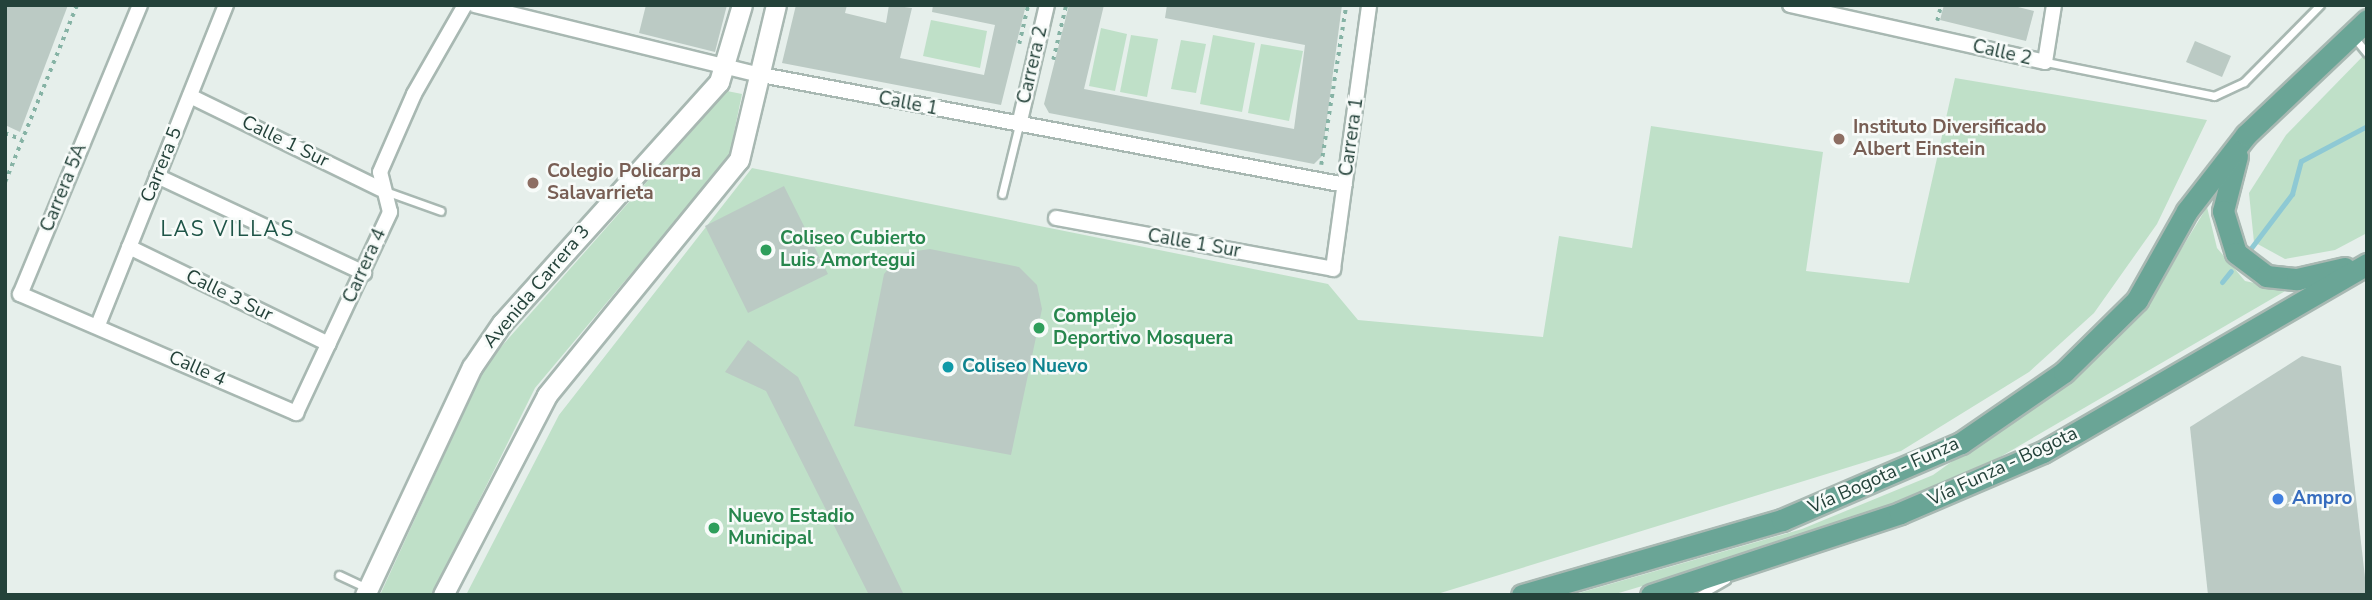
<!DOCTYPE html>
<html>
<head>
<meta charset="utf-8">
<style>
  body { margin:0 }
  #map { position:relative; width:2372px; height:600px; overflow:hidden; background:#e6efeb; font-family:"Nunito Sans",sans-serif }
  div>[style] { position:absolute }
  .green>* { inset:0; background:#bfe0c8 }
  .stream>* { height:5px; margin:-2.5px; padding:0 2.5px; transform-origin:2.5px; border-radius:2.5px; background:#8ec9d4 }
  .building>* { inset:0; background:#bbcac4 }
  .path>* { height:3.5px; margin-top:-1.75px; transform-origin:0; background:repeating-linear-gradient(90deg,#86b3a5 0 3.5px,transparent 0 8.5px) }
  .roads { filter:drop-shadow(2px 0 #a8b8b2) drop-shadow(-2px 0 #a8b8b2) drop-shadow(0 2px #a8b8b2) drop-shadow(0 -2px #a8b8b2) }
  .service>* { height:7px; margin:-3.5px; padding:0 3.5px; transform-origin:3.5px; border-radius:3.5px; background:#fff }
  .minor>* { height:14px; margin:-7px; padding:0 7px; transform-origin:7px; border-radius:7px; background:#fff }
  .secondary>* { height:19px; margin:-9.5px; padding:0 9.5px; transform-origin:9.5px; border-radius:9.5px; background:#fff }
  .primary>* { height:21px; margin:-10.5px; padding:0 10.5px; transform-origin:10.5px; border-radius:10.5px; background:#6aa596 }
  .dots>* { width:19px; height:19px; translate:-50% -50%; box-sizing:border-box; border:4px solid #f7fbf9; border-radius:50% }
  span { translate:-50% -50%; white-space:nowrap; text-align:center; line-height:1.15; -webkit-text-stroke:5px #f7fbf9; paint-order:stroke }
  .street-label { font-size:19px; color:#24423a }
  .education-label { font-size:19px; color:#785e54; font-weight:700 }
  .left { translate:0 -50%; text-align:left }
  .leisure-label { font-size:19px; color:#27864d; font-weight:700 }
  .culture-label { font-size:19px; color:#0d838f; font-weight:700 }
  .shop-label { font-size:19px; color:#366cbe; font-weight:700 }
  .neighbourhood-label { font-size:21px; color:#1f5548; letter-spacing:2px }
  .frame { position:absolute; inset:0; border:7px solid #24423a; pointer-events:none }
</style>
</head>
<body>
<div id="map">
  <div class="green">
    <i style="clip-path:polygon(931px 20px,987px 31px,980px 68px,923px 56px)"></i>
    <i style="clip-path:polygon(1101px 28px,1127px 34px,1115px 91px,1089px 86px)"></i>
    <i style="clip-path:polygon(1131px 35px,1158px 39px,1147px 97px,1120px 92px)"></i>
    <i style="clip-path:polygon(1213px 35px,1255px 43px,1242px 112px,1200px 104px)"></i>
    <i style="clip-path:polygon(1181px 40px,1206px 44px,1196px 93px,1171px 89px)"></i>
    <i style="clip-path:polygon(1261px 44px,1303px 51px,1289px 121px,1248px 113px)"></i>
    <i style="clip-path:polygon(2367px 52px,2367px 233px,2335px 250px,2285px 259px,2254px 242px,2249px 193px,2286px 135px)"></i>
    <i style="clip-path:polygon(1955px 78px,2207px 120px,2157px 224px,2094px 313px,2029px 372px,1901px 451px,1434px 595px,466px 595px,559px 415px,752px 168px,1328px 284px,1358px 320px,1543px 337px,1559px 236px,1632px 248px,1651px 126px,1823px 152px,1806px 271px,1909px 283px)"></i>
    <i style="clip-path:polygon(727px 91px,742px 94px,729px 157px,535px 388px,432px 595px,380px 595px,486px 364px)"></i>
    <i style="clip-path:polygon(2207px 207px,2217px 248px,2245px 281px,2287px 290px,1969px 475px,1815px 535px,1612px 595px,1572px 595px,1802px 529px,1933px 475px,2078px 372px,2144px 310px)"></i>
  </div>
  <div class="stream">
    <i style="left:2248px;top:252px;width:73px;rotate:-52.8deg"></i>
    <i style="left:2292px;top:194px;width:34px;rotate:-75deg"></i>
    <i style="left:2301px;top:161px;width:75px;rotate:-27.9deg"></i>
    <i style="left:2222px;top:282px;width:14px;rotate:-51deg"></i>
  </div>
  <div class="building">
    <i style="clip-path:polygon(5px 5px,68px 5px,20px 132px,5px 125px)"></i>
    <i style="clip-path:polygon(646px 5px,727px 5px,715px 52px,639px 33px)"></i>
    <i style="clip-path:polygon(796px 5px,847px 5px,845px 13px,886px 23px,889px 5px,912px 8px,900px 58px,984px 75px,995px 25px,932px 12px,933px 5px,1026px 5px,1001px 105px,782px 63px)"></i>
    <i style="clip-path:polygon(1069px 5px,1104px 5px,1084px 89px,1294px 129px,1305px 45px,1165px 18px,1167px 5px,1342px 5px,1322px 156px,1314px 164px,1049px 113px,1044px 104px)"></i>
    <i style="clip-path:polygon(1944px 5px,2010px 5px,2034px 11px,2026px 41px,1940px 20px)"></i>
    <i style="clip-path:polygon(2195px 41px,2231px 56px,2222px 77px,2186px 62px)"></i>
    <i style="clip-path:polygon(784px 186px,828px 274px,748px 313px,705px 226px)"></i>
    <i style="clip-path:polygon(930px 249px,1019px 267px,1037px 285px,1042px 309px,1011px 455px,854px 426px,884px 274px,902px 253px)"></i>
    <i style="clip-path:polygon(748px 340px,798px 377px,904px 595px,869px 595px,766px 391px,725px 372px)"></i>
    <i style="clip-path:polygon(2302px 356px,2341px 366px,2367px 595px,2208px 595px,2190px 427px)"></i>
  </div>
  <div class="path">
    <i style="left:1937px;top:21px;width:16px;rotate:-76deg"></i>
    <i style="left:1019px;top:44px;width:40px;rotate:-77deg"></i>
    <i style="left:1053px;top:60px;width:57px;rotate:-76.7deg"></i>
    <i style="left:5px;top:133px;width:18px;rotate:22deg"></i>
    <i style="left:1321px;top:165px;width:162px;rotate:-81.1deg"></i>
    <i style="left:5px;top:182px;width:191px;rotate:-67.9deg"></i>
  </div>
  <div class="roads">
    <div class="service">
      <i style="left:2353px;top:36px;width:22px;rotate:51deg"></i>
      <i style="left:2046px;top:62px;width:171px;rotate:11.4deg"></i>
      <i style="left:2214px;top:96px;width:33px;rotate:-25deg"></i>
      <i style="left:2244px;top:82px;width:108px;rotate:-45.4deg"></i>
      <i style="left:385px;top:191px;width:59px;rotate:19.7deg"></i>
      <i style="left:1002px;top:194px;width:71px;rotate:-76.2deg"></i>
      <i style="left:339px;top:575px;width:31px;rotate:25deg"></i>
      <i style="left:1700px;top:595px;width:30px;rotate:-30deg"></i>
    </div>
    <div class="minor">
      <i style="left:140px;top:5px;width:313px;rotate:112.5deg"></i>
      <i style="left:20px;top:294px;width:301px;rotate:23.3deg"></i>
      <i style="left:296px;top:413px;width:222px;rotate:-64.9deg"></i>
      <i style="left:390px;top:212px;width:41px;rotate:-104deg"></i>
      <i style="left:380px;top:172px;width:85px;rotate:-66.4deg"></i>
      <i style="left:414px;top:94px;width:103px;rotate:-60.2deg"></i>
      <i style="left:475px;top:5px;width:289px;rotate:13.8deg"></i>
      <i style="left:756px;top:74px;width:599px;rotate:10.67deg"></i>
      <i style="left:1790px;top:5px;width:261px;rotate:12.6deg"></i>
      <i style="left:2045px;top:62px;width:58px;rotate:-81deg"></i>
      <i style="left:190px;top:96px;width:212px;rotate:26deg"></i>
      <i style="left:1019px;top:125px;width:123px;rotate:-76.9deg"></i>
      <i style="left:157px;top:176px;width:229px;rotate:25.1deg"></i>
      <i style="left:1056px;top:218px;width:282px;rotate:10.4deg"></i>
      <i style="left:1333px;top:269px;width:266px;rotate:-82.2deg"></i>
      <i style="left:129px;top:247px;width:222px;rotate:25.9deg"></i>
      <i style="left:98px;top:325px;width:345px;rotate:-68.2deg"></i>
    </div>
    <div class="secondary">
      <i style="left:365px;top:595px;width:252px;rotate:-64.9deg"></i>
      <i style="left:472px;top:367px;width:53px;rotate:-55.7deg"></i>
      <i style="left:502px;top:323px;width:324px;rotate:-48deg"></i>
      <i style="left:719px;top:82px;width:80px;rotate:-73.4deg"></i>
      <i style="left:443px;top:595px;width:225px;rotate:-62.5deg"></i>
      <i style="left:547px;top:395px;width:303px;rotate:-50.8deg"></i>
      <i style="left:739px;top:160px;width:159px;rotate:-76.6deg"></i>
    </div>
    <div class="primary">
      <i style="left:2237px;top:156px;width:57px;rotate:104.3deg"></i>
      <i style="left:2223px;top:211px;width:44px;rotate:72.8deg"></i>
      <i style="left:2236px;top:253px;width:38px;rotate:37deg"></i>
      <i style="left:2266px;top:276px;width:31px;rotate:6deg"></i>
      <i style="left:2297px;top:279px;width:49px;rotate:-12.9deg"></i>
      <i style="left:1522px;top:595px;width:271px;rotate:-16.1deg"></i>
      <i style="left:1782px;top:520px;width:195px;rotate:-23.3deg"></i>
      <i style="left:1961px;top:443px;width:125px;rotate:-34.6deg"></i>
      <i style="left:2064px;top:372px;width:103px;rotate:-44.6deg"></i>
      <i style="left:2137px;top:300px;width:102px;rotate:-60.7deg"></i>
      <i style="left:2187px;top:211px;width:96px;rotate:-52.2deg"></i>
      <i style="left:2246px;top:135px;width:167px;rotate:-43.5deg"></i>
      <i style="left:1651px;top:595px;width:262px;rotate:-18.2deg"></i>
      <i style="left:1900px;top:513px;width:155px;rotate:-23.1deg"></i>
      <i style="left:2043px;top:452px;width:375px;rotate:-30.1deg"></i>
    </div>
  </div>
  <div class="dots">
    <i style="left:1839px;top:139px;background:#8d6e63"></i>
    <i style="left:533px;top:183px;background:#8d6e63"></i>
    <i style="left:766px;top:250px;background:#2e9e5b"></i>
    <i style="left:1039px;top:328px;background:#2e9e5b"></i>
    <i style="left:948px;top:367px;background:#0f9aa8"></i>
    <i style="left:2278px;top:499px;background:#3f7fe0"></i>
    <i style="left:714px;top:528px;background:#2e9e5b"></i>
  </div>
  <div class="street-label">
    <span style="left:2002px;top:53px;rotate:13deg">Calle 2</span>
    <span style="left:1033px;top:65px;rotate:-77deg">Carrera 2</span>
    <span style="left:908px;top:104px;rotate:11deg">Calle 1</span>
    <span style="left:1352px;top:137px;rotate:-82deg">Carrera 1</span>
    <span style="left:285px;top:142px;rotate:26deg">Calle 1 Sur</span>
    <span style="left:162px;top:165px;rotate:-68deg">Carrera 5</span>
    <span style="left:64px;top:188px;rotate:-68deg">Carrera 5A</span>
    <span style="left:1194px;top:244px;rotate:10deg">Calle 1 Sur</span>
    <span style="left:365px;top:266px;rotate:-66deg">Carrera 4</span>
    <span style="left:537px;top:287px;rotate:-50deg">Avenida Carrera 3</span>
    <span style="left:229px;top:296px;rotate:26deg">Calle 3 Sur</span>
    <span style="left:197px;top:369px;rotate:24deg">Calle 4</span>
    <span style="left:2003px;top:467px;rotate:-25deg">Vía Funza - Bogota</span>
    <span style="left:1884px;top:476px;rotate:-24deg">Vía Bogota - Funza</span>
  </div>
  <div class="education-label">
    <span class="left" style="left:1853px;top:139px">Instituto Diversificado<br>Albert Einstein</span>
    <span class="left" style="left:547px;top:183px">Colegio Policarpa<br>Salavarrieta</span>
  </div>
  <div class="leisure-label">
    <span class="left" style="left:780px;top:250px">Coliseo Cubierto<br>Luis Amortegui</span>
    <span class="left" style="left:1053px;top:328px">Complejo<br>Deportivo Mosquera</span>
    <span class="left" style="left:728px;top:528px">Nuevo Estadio<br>Municipal</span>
  </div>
  <div class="culture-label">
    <span class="left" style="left:962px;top:367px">Coliseo Nuevo</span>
  </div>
  <div class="shop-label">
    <span class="left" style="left:2292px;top:499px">Ampro</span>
  </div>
  <div class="neighbourhood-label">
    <span style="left:228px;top:229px">LAS VILLAS</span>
  </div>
  <div class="frame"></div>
</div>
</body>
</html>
